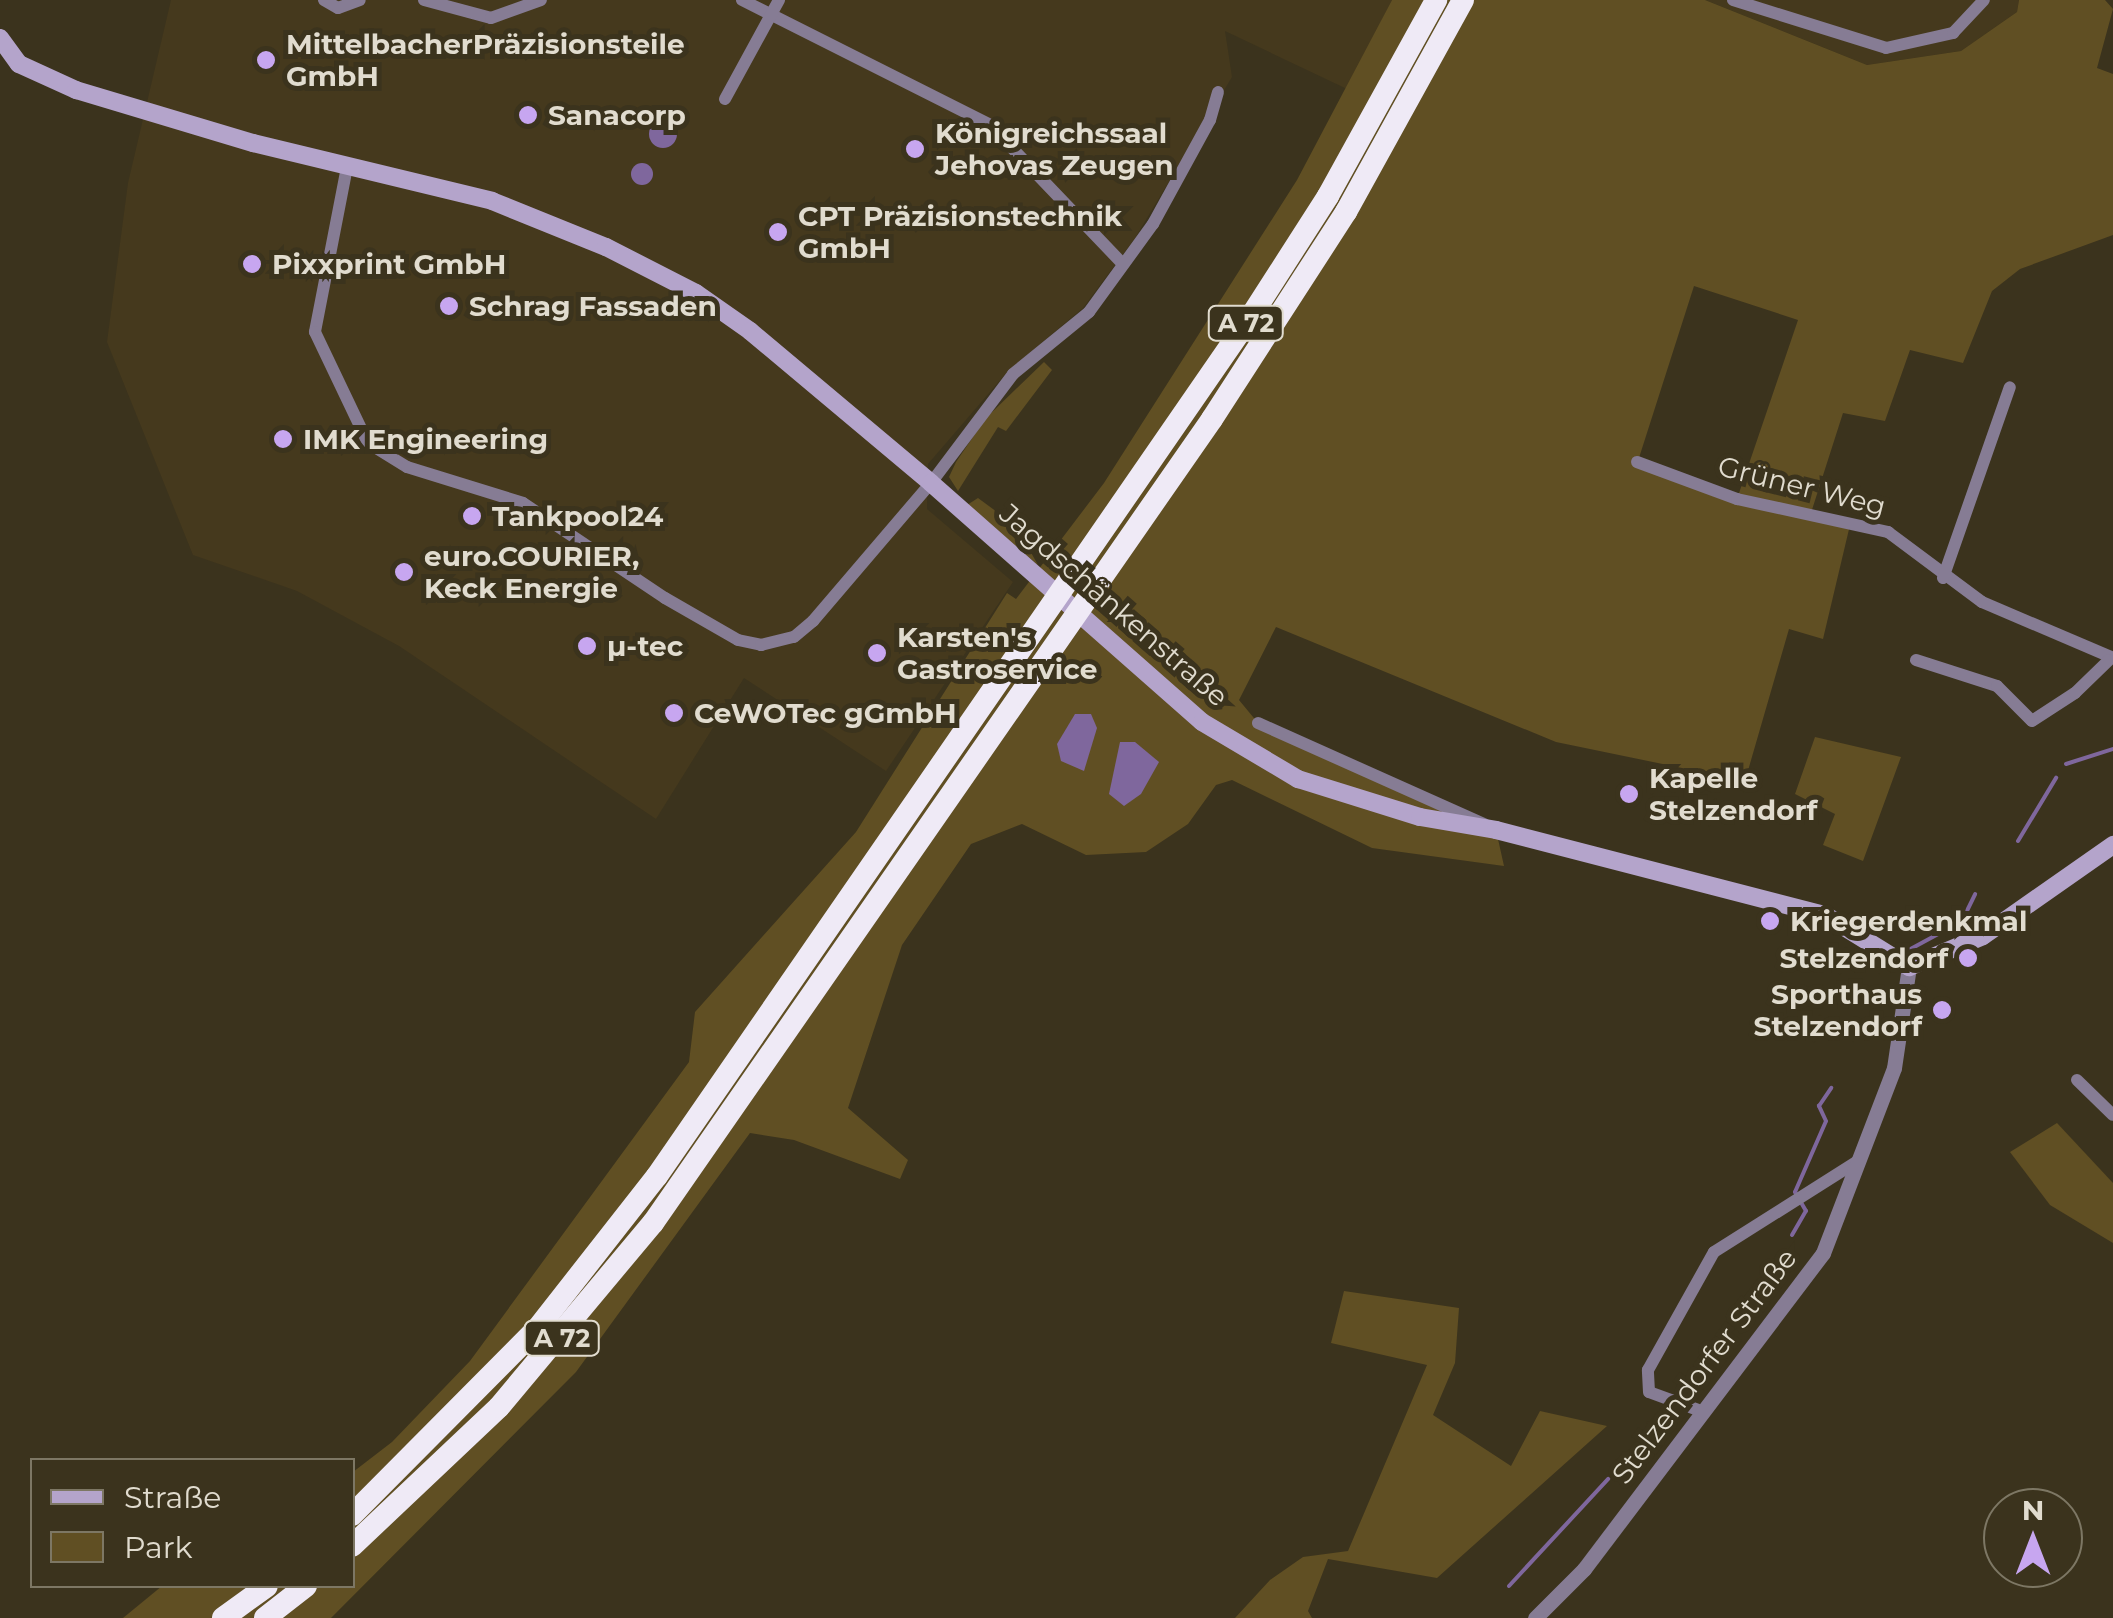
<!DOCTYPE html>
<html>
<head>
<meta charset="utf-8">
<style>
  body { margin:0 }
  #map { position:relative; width:2113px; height:1618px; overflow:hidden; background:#3b331d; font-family:Montserrat,sans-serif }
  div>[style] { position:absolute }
  .built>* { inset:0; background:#45391d }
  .green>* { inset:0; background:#604f23 }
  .water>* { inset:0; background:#7f679d }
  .round { border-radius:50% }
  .stream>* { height:4px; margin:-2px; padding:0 2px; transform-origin:2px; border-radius:2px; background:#7f679d }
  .minor>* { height:12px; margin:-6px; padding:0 6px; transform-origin:6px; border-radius:6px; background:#867c94 }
  .tertiary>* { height:15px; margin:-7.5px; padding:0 7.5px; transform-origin:7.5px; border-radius:7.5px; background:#867c94 }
  .secondary>* { height:18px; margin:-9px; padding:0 9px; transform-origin:9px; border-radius:9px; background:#b4a4cb }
  .motorway>* { height:22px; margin:-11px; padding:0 11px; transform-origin:11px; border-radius:11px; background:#efeaf6 }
  .dots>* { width:28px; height:28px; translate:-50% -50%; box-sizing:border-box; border:5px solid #3b331d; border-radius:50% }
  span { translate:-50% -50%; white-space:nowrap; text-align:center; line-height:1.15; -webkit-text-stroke:10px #3b331d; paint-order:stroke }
  .shield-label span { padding:2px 8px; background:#3b331d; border:2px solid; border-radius:8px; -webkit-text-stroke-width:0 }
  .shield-label { font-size:25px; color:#e1dccf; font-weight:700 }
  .poi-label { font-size:28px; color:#e1dccf; font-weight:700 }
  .left { translate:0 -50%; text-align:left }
  .right { translate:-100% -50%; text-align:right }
  .street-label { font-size:28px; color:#e1dccf }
  .legend { position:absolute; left:30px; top:1458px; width:325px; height:130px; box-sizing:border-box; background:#3b331d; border:2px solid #7d7764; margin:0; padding:12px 18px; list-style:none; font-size:30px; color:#e1dccf }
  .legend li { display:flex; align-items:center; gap:20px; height:50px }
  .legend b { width:50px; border:2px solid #7d7764 }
  .north { position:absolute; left:1983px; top:1488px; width:100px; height:100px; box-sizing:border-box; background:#3b331d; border:2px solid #7d7764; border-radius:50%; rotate:0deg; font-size:28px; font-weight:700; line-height:40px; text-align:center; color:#e1dccf }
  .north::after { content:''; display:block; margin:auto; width:35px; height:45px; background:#c7a6f0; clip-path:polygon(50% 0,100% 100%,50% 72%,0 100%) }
</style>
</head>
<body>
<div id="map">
  <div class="built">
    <i style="clip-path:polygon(171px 0,1392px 0,1347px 89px,1225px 31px,1232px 77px,1135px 238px,1083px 308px,1008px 371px,928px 464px,927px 509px,1013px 582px,886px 771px,744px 678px,656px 819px,399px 646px,297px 591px,193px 555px,107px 342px,128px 183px)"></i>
    <i style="clip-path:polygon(1705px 0,2019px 0,2017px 12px,1961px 51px,1867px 65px)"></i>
  </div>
  <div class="green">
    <i style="clip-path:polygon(evenodd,1392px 0,1705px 0,1867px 65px,1961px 51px,2017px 12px,2019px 0,2105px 0,2113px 9px,2097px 68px,2113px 74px,2113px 235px,2020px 269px,1992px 291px,1963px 363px,1910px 350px,1885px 421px,1843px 413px,1810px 516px,1850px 525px,1823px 639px,1789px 629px,1745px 781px,1556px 742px,1276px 627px,1239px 700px,1258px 723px,1496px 830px,1504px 866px,1372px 848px,1232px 780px,1216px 785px,1188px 824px,1146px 852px,1086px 855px,1022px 824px,971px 844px,902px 945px,848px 1108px,908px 1160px,900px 1179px,794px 1140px,750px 1133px,576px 1372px,331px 1618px,123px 1618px,162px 1586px,352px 1586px,353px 1472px,392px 1442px,470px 1361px,689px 1062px,695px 1012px,856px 832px,1007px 593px,1016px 599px,1104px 483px,1297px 180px,1392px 0,1694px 286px,1798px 320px,1737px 499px,1638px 461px,1694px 286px)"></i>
    <i style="clip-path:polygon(1044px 362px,1052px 370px,1006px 431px,998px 427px,958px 491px,949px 477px,956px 462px,986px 418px)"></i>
    <i style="clip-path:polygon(978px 498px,1016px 526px,1038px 565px,967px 505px)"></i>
    <i style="clip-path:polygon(1815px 737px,1901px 757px,1863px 861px,1823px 845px,1835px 814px,1795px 794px)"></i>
    <i style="clip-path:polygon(2057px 1123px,2113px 1183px,2113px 1243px,2050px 1205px,2010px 1152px)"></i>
    <i style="clip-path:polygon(1344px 1291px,1459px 1308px,1455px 1363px,1433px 1415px,1511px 1466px,1540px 1411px,1607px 1426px,1437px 1578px,1328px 1559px,1308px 1611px,1312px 1618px,1235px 1618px,1270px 1580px,1303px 1557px,1348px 1551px,1427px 1365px,1331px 1343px)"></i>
  </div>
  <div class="water">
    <i class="round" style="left:649px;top:120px;width:28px;height:28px"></i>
    <i class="round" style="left:631px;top:163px;width:22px;height:22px"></i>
    <i style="clip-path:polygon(1075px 714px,1091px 714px,1097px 728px,1084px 771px,1061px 761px,1057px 744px)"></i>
    <i style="clip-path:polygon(1120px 742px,1135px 742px,1159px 762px,1141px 794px,1124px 806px,1109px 794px)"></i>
  </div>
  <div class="stream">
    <i style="left:2066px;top:764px;width:49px;rotate:-17.7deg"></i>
    <i style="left:2018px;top:841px;width:74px;rotate:-58.9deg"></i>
    <i style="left:1905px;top:952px;width:65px;rotate:-28.5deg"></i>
    <i style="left:1962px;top:921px;width:30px;rotate:-64deg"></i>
    <i style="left:1792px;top:1235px;width:28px;rotate:-60deg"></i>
    <i style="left:1806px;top:1211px;width:22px;rotate:-120deg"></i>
    <i style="left:1795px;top:1192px;width:77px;rotate:-66.4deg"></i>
    <i style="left:1826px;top:1121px;width:17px;rotate:-115deg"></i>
    <i style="left:1819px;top:1106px;width:22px;rotate:-56deg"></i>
    <i style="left:1509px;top:1586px;width:146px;rotate:-47.2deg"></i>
  </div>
  <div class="minor">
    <i style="left:324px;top:0;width:16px;rotate:30deg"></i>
    <i style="left:338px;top:8px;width:23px;rotate:-20deg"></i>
    <i style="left:424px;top:0;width:69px;rotate:15deg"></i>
    <i style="left:491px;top:18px;width:53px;rotate:-19.8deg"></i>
    <i style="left:742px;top:0;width:278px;rotate:26.7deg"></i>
    <i style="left:990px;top:125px;width:192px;rotate:46.3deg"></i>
    <i style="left:1733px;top:0;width:160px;rotate:17.4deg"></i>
    <i style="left:1886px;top:48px;width:69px;rotate:-12.6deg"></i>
    <i style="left:1953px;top:33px;width:45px;rotate:-46.8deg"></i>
    <i style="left:725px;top:99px;width:113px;rotate:-61.4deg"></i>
    <i style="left:347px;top:167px;width:168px;rotate:101deg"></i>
    <i style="left:315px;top:332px;width:123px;rotate:64.5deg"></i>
    <i style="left:368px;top:443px;width:46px;rotate:31.6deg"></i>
    <i style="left:407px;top:467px;width:121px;rotate:17.2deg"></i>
    <i style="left:523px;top:503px;width:171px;rotate:33.8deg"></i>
    <i style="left:665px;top:598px;width:84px;rotate:29.9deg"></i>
    <i style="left:738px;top:640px;width:24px;rotate:12deg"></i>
    <i style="left:761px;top:645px;width:34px;rotate:-14deg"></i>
    <i style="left:794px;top:637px;width:25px;rotate:-40deg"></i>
    <i style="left:813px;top:621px;width:182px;rotate:-49.5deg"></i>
    <i style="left:931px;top:483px;width:136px;rotate:-53deg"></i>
    <i style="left:1013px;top:374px;width:98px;rotate:-39.2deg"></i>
    <i style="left:1089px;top:312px;width:109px;rotate:-54deg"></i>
    <i style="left:1153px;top:224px;width:119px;rotate:-61.3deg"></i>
    <i style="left:1210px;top:120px;width:29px;rotate:-74deg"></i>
    <i style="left:1637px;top:462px;width:107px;rotate:20.3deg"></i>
    <i style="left:1737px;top:499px;width:155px;rotate:12.3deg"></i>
    <i style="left:1888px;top:532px;width:117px;rotate:36.7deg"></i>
    <i style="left:1982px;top:602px;width:142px;rotate:23.1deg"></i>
    <i style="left:1943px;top:578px;width:202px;rotate:-70.7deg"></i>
    <i style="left:1916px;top:660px;width:85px;rotate:17.8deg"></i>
    <i style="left:1997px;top:686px;width:49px;rotate:45deg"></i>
    <i style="left:2032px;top:721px;width:51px;rotate:-33.1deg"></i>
    <i style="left:2075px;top:693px;width:47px;rotate:-44.1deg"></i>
    <i style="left:1258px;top:723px;width:248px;rotate:24.1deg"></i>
    <i style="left:2077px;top:1080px;width:50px;rotate:44.2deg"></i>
    <i style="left:1701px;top:1411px;width:55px;rotate:-159.9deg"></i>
    <i style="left:1649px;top:1392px;width:22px;rotate:-93deg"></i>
    <i style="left:1648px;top:1370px;width:135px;rotate:-60.8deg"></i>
    <i style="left:1714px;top:1252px;width:170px;rotate:-32.3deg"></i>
  </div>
  <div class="tertiary">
    <i style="left:1535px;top:1618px;width:69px;rotate:-45deg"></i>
    <i style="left:1584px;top:1569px;width:396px;rotate:-52.9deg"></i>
    <i style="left:1823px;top:1253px;width:198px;rotate:-69deg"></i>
    <i style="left:1894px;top:1068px;width:102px;rotate:-81.6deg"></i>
  </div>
  <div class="secondary">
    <i style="left:0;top:38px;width:32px;rotate:54deg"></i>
    <i style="left:19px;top:64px;width:63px;rotate:24.5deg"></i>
    <i style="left:76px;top:90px;width:185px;rotate:16.7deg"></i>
    <i style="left:253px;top:143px;width:246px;rotate:13.6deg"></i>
    <i style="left:492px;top:201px;width:123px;rotate:22deg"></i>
    <i style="left:606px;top:247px;width:101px;rotate:27.1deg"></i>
    <i style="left:696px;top:293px;width:66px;rotate:35.1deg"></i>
    <i style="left:750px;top:331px;width:236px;rotate:40deg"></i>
    <i style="left:931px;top:483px;width:361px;rotate:41.4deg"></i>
    <i style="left:1202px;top:722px;width:112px;rotate:30.7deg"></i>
    <i style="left:1298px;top:779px;width:128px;rotate:17.3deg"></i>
    <i style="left:1420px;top:817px;width:77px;rotate:9.7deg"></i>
    <i style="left:1496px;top:830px;width:340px;rotate:14.5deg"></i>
    <i style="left:1825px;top:915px;width:99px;rotate:31.8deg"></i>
    <i style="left:1909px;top:967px;width:80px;rotate:-22.7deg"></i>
    <i style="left:1983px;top:936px;width:159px;rotate:-35deg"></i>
  </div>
  <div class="motorway">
    <i style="left:352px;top:1515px;width:262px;rotate:-45.2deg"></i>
    <i style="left:537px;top:1329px;width:194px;rotate:-51.9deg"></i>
    <i style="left:657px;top:1176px;width:1049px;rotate:-55.37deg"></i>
    <i style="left:1253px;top:313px;width:139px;rotate:-57.3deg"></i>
    <i style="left:1328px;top:196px;width:224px;rotate:-61.1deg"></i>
    <i style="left:352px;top:1546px;width:202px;rotate:-43.4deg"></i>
    <i style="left:499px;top:1407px;width:240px;rotate:-50.1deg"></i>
    <i style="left:653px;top:1223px;width:979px;rotate:-55.19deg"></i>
    <i style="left:1212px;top:419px;width:247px;rotate:-57.1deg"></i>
    <i style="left:1346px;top:212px;width:242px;rotate:-61.1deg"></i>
    <i style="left:223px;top:1618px;width:54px;rotate:-36deg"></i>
    <i style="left:265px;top:1618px;width:52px;rotate:-38deg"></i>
  </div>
  <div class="dots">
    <i style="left:266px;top:60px;background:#c7a6f0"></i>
    <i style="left:528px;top:115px;background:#c7a6f0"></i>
    <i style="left:915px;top:149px;background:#c7a6f0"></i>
    <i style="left:778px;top:232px;background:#c7a6f0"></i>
    <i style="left:252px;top:264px;background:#c7a6f0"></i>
    <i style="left:449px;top:306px;background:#c7a6f0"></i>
    <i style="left:283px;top:439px;background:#c7a6f0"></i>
    <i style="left:472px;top:516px;background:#c7a6f0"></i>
    <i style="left:404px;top:572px;background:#c7a6f0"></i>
    <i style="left:587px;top:646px;background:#c7a6f0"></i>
    <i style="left:877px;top:653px;background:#c7a6f0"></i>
    <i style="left:674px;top:713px;background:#c7a6f0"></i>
    <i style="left:1629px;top:794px;background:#c7a6f0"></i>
    <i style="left:1770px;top:921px;background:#c7a6f0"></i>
    <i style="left:1968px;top:958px;background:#c7a6f0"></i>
    <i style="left:1942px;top:1010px;background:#c7a6f0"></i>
  </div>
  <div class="shield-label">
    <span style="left:1246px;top:323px">A 72</span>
    <span style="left:562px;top:1338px">A 72</span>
  </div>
  <div class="poi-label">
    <span class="left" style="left:286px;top:60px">MittelbacherPräzisionsteile<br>GmbH</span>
    <span class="left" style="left:548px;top:115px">Sanacorp</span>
    <span class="left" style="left:935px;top:149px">Königreichssaal<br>Jehovas Zeugen</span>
    <span class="left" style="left:798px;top:232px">CPT Präzisionstechnik<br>GmbH</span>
    <span class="left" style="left:272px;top:264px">Pixxprint GmbH</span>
    <span class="left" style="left:469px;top:306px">Schrag Fassaden</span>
    <span class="left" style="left:303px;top:439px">IMK Engineering</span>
    <span class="left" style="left:492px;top:516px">Tankpool24</span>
    <span class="left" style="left:424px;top:572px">euro.COURIER,<br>Keck Energie</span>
    <span class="left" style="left:897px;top:653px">Karsten's<br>Gastroservice</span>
    <span class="left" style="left:607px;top:646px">µ-tec</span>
    <span class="left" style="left:694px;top:713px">CeWOTec gGmbH</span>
    <span class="left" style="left:1649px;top:794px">Kapelle<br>Stelzendorf</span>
    <span class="left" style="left:1790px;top:921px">Kriegerdenkmal</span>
    <span class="right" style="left:1948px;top:958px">Stelzendorf</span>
    <span class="right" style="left:1922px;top:1010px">Sporthaus<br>Stelzendorf</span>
  </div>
  <div class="street-label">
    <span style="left:1802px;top:486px;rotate:14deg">Grüner Weg</span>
    <span style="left:1114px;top:605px;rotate:41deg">Jagdschänkenstraße</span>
    <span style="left:1704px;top:1366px;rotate:-53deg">Stelzendorfer Straße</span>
  </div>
  <ul class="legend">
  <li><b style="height:12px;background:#b4a4cb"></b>Straße</li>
  <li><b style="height:28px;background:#604f23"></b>Park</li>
  </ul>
  <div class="north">N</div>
</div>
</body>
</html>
